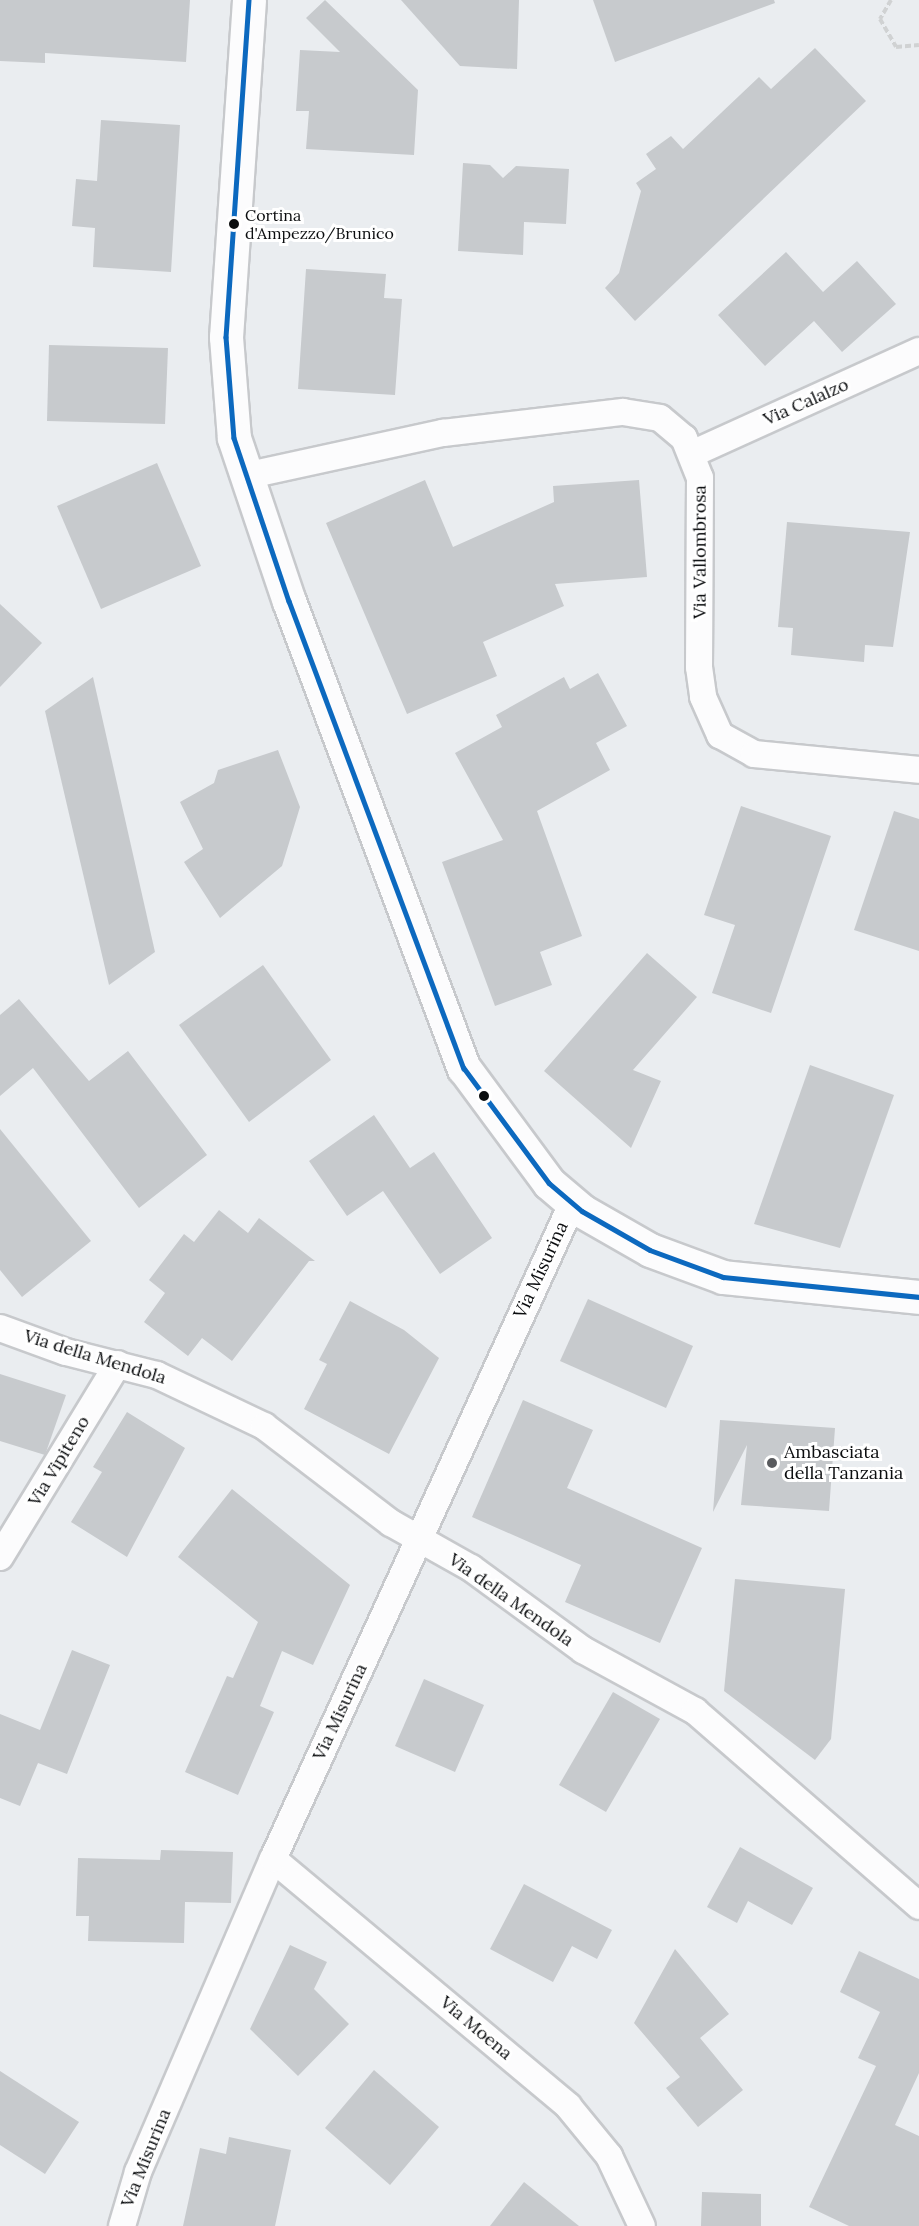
<!DOCTYPE html>
<html>
<head>
<meta charset="utf-8">
<style>
  body { margin:0 }
  #map { position:relative; width:919px; height:2226px; overflow:hidden; background:#eaedf0; font-family:Lora,serif }
  div>[style] { position:absolute }
  .building>* { inset:0; background:#c7cacd }
  .path>* { height:4px; margin-top:-2px; transform-origin:0; background:repeating-linear-gradient(90deg,#d0d2d3 0 6px,transparent 0 9px) }
  .roads { filter:drop-shadow(2px 0 #c7c9cc) drop-shadow(-2px 0 #c7c9cc) drop-shadow(0 2px #c7c9cc) drop-shadow(0 -2px #c7c9cc) }
  .minor>* { height:26px; margin:-13px; padding:0 13px; transform-origin:13px; border-radius:13px; background:#fcfcfd }
  .tertiary>* { height:33px; margin:-16.5px; padding:0 16.5px; transform-origin:16.5px; border-radius:16.5px; background:#fcfcfd }
  .bus-1>* { height:4.5px; margin:-2.25px; padding:0 2.25px; transform-origin:2.25px; border-radius:2.25px; background:#0c69bf }
  .dots>* { width:16px; height:16px; translate:-50% -50%; box-sizing:border-box; border:3px solid #fff; border-radius:50% }
  span { translate:-50% -50%; white-space:nowrap; text-align:center; line-height:1.15; -webkit-text-stroke:6px #fff; paint-order:stroke }
  .bus-label { font-size:16px; color:#0b0d0f }
  .left { translate:0 -50%; text-align:left }
  .street-label { font-size:18px; color:#0b0d0f }
  .poi-label { font-size:18px; color:#0b0d0f }
</style>
</head>
<body>
<div id="map">
  <div class="building">
    <i style="clip-path:polygon(0 0,190px 0,186px 62px,45px 53px,45px 63px,0 61px)"></i>
    <i style="clip-path:polygon(325px 0,418px 90px,414px 155px,306px 149px,309px 111px,296px 111px,300px 50px,340px 52px,306px 18px)"></i>
    <i style="clip-path:polygon(401px 0,519px 0,517px 69px,460px 66px)"></i>
    <i style="clip-path:polygon(593px 0,774px 0,775px 3px,615px 62px)"></i>
    <i style="clip-path:polygon(815px 48px,866px 101px,635px 321px,605px 288px,619px 273px,641px 191px,636px 183px,656px 169px,646px 154px,671px 136px,683px 149px,759px 77px,771px 89px)"></i>
    <i style="clip-path:polygon(101px 120px,180px 125px,171px 272px,93px 267px,95px 228px,72px 226px,76px 179px,97px 181px)"></i>
    <i style="clip-path:polygon(463px 163px,490px 165px,503px 178px,516px 166px,569px 169px,566px 224px,524px 222px,523px 255px,458px 251px)"></i>
    <i style="clip-path:polygon(786px 252px,823px 292px,857px 261px,896px 304px,842px 352px,814px 321px,765px 366px,718px 315px)"></i>
    <i style="clip-path:polygon(306px 269px,386px 274px,384px 298px,402px 299px,395px 395px,298px 389px)"></i>
    <i style="clip-path:polygon(49px 345px,168px 348px,165px 424px,47px 421px)"></i>
    <i style="clip-path:polygon(157px 463px,201px 566px,101px 609px,57px 506px)"></i>
    <i style="clip-path:polygon(425px 480px,453px 547px,554px 502px,553px 486px,639px 480px,647px 577px,555px 584px,564px 606px,483px 642px,497px 676px,407px 714px,326px 523px)"></i>
    <i style="clip-path:polygon(787px 522px,910px 532px,893px 647px,865px 645px,864px 662px,791px 655px,793px 628px,778px 627px)"></i>
    <i style="clip-path:polygon(0 604px,42px 643px,0 687px)"></i>
    <i style="clip-path:polygon(598px 673px,627px 726px,596px 743px,610px 770px,537px 811px,582px 936px,540px 952px,552px 985px,495px 1006px,442px 862px,503px 840px,455px 753px,502px 727px,496px 715px,564px 677px,570px 689px)"></i>
    <i style="clip-path:polygon(93px 677px,155px 952px,109px 985px,45px 711px)"></i>
    <i style="clip-path:polygon(278px 750px,300px 807px,282px 866px,220px 918px,184px 862px,203px 849px,180px 802px,214px 783px,218px 770px)"></i>
    <i style="clip-path:polygon(741px 806px,831px 836px,771px 1013px,712px 993px,735px 925px,704px 915px)"></i>
    <i style="clip-path:polygon(894px 811px,919px 819px,919px 951px,854px 930px)"></i>
    <i style="clip-path:polygon(647px 953px,697px 997px,633px 1070px,661px 1081px,631px 1148px,544px 1071px)"></i>
    <i style="clip-path:polygon(263px 965px,331px 1060px,249px 1122px,179px 1025px)"></i>
    <i style="clip-path:polygon(19px 999px,89px 1081px,128px 1051px,207px 1155px,139px 1208px,33px 1068px,0 1096px,0 1015px)"></i>
    <i style="clip-path:polygon(810px 1065px,894px 1095px,840px 1248px,754px 1224px)"></i>
    <i style="clip-path:polygon(374px 1115px,410px 1168px,434px 1152px,492px 1238px,440px 1274px,383px 1191px,347px 1216px,309px 1161px)"></i>
    <i style="clip-path:polygon(0 1129px,91px 1241px,22px 1297px,0 1270px)"></i>
    <i style="clip-path:polygon(219px 1210px,248px 1233px,259px 1218px,315px 1261px,309px 1261px,232px 1361px,202px 1338px,188px 1356px,144px 1322px,165px 1293px,149px 1280px,184px 1234px,194px 1242px)"></i>
    <i style="clip-path:polygon(588px 1299px,693px 1346px,666px 1408px,560px 1361px)"></i>
    <i style="clip-path:polygon(350px 1301px,404px 1330px,439px 1358px,389px 1454px,304px 1409px,327px 1364px,319px 1360px)"></i>
    <i style="clip-path:polygon(0 1374px,66px 1395px,45px 1455px,0 1441px)"></i>
    <i style="clip-path:polygon(523px 1400px,593px 1430px,567px 1488px,702px 1548px,660px 1643px,565px 1602px,581px 1565px,472px 1517px)"></i>
    <i style="clip-path:polygon(127px 1412px,185px 1448px,127px 1557px,71px 1522px,102px 1472px,93px 1467px)"></i>
    <i style="clip-path:polygon(720px 1420px,835px 1428px,829px 1511px,741px 1505px,747px 1445px,713px 1512px)"></i>
    <i style="clip-path:polygon(232px 1489px,350px 1585px,313px 1665px,282px 1651px,260px 1706px,274px 1712px,238px 1795px,185px 1772px,227px 1676px,233px 1678px,258px 1622px,178px 1557px)"></i>
    <i style="clip-path:polygon(735px 1579px,845px 1589px,831px 1739px,815px 1760px,724px 1691px)"></i>
    <i style="clip-path:polygon(72px 1650px,110px 1665px,67px 1774px,38px 1763px,20px 1806px,0 1798px,0 1714px,40px 1730px)"></i>
    <i style="clip-path:polygon(424px 1679px,484px 1705px,455px 1772px,395px 1746px)"></i>
    <i style="clip-path:polygon(613px 1692px,660px 1719px,606px 1812px,559px 1785px)"></i>
    <i style="clip-path:polygon(740px 1847px,813px 1888px,792px 1925px,748px 1901px,737px 1923px,707px 1907px)"></i>
    <i style="clip-path:polygon(161px 1850px,233px 1852px,231px 1903px,185px 1902px,184px 1943px,88px 1941px,89px 1916px,76px 1916px,78px 1858px,160px 1860px)"></i>
    <i style="clip-path:polygon(524px 1884px,612px 1930px,597px 1959px,572px 1946px,553px 1982px,490px 1949px)"></i>
    <i style="clip-path:polygon(290px 1945px,327px 1962px,314px 1989px,349px 2024px,298px 2076px,250px 2029px)"></i>
    <i style="clip-path:polygon(675px 1949px,729px 2014px,700px 2038px,743px 2090px,698px 2127px,666px 2088px,680px 2077px,634px 2023px)"></i>
    <i style="clip-path:polygon(859px 1951px,919px 1979px,919px 2073px,895px 2125px,919px 2136px,919px 2226px,849px 2226px,809px 2207px,876px 2066px,858px 2058px,880px 2012px,840px 1992px)"></i>
    <i style="clip-path:polygon(374px 2070px,439px 2127px,390px 2185px,325px 2128px)"></i>
    <i style="clip-path:polygon(0 2071px,79px 2122px,45px 2174px,0 2145px)"></i>
    <i style="clip-path:polygon(229px 2137px,291px 2150px,275px 2226px,183px 2226px,200px 2148px,226px 2154px)"></i>
    <i style="clip-path:polygon(524px 2182px,579px 2226px,490px 2226px)"></i>
    <i style="clip-path:polygon(702px 2192px,761px 2194px,761px 2226px,701px 2226px)"></i>
  </div>
  <div class="path">
    <i style="left:891px;top:0;width:22px;rotate:120deg"></i>
    <i style="left:880px;top:19px;width:32px;rotate:60deg"></i>
    <i style="left:896px;top:47px;width:23px;rotate:-5deg"></i>
  </div>
  <div class="roads">
    <div class="minor">
      <i style="left:694px;top:453px;width:247px;rotate:-24.4deg"></i>
      <i style="left:245px;top:476px;width:203px;rotate:-12.3deg"></i>
      <i style="left:443px;top:433px;width:181px;rotate:-6.7deg"></i>
      <i style="left:623px;top:412px;width:37px;rotate:9deg"></i>
      <i style="left:660px;top:418px;width:31px;rotate:40deg"></i>
      <i style="left:684px;top:438px;width:43px;rotate:68.2deg"></i>
      <i style="left:700px;top:478px;width:189px;rotate:90.3deg"></i>
      <i style="left:699px;top:667px;width:30px;rotate:82deg"></i>
      <i style="left:703px;top:697px;width:42px;rotate:65.9deg"></i>
      <i style="left:720px;top:735px;width:39px;rotate:29deg"></i>
      <i style="left:754px;top:754px;width:166px;rotate:5.5deg"></i>
      <i style="left:0;top:1328px;width:70px;rotate:20deg"></i>
      <i style="left:66px;top:1352px;width:94px;rotate:14.2deg"></i>
      <i style="left:157px;top:1375px;width:119px;rotate:25.5deg"></i>
      <i style="left:264px;top:1426px;width:160px;rotate:37.4deg"></i>
      <i style="left:391px;top:1523px;width:92px;rotate:29.4deg"></i>
      <i style="left:471px;top:1568px;width:139px;rotate:36.2deg"></i>
      <i style="left:583px;top:1650px;width:128px;rotate:28.6deg"></i>
      <i style="left:695px;top:1711px;width:297px;rotate:41deg"></i>
      <i style="left:0;top:1557px;width:226px;rotate:-58.6deg"></i>
      <i style="left:273px;top:1859px;width:385px;rotate:39.9deg"></i>
      <i style="left:568px;top:2106px;width:65px;rotate:50.6deg"></i>
      <i style="left:609px;top:2156px;width:77px;rotate:64.8deg"></i>
      <i style="left:122px;top:2226px;width:56px;rotate:-73.5deg"></i>
      <i style="left:138px;top:2172px;width:341px;rotate:-66.7deg"></i>
      <i style="left:273px;top:1859px;width:720px;rotate:-65.46deg"></i>
    </div>
    <div class="tertiary">
      <i style="left:249px;top:0;width:338px;rotate:93.9deg"></i>
      <i style="left:226px;top:337px;width:101px;rotate:85.5deg"></i>
      <i style="left:234px;top:438px;width:172px;rotate:71.4deg"></i>
      <i style="left:289px;top:601px;width:499px;rotate:69.5deg"></i>
      <i style="left:464px;top:1068px;width:143px;rotate:53.5deg"></i>
      <i style="left:549px;top:1183px;width:43px;rotate:40.3deg"></i>
      <i style="left:582px;top:1211px;width:78px;rotate:29.8deg"></i>
      <i style="left:650px;top:1250px;width:78px;rotate:20.3deg"></i>
      <i style="left:723px;top:1277px;width:197px;rotate:5.8deg"></i>
    </div>
  </div>
  <div class="bus-1">
    <i style="left:249px;top:0;width:338px;rotate:93.9deg"></i>
    <i style="left:226px;top:337px;width:101px;rotate:85.5deg"></i>
    <i style="left:234px;top:438px;width:172px;rotate:71.4deg"></i>
    <i style="left:289px;top:601px;width:499px;rotate:69.5deg"></i>
    <i style="left:464px;top:1068px;width:143px;rotate:53.5deg"></i>
    <i style="left:549px;top:1183px;width:43px;rotate:40.3deg"></i>
    <i style="left:582px;top:1211px;width:78px;rotate:29.8deg"></i>
    <i style="left:650px;top:1250px;width:78px;rotate:20.3deg"></i>
    <i style="left:723px;top:1277px;width:197px;rotate:5.8deg"></i>
  </div>
  <div class="dots">
    <i style="left:234px;top:224px;background:#0b0d0f"></i>
    <i style="left:484px;top:1096px;background:#0b0d0f"></i>
    <i style="left:772px;top:1463px;background:#595b5e"></i>
  </div>
  <div class="bus-label">
    <span class="left" style="left:245px;top:224px">Cortina<br>d'Ampezzo/Brunico</span>
  </div>
  <div class="street-label">
    <span style="left:806px;top:402px;rotate:-24deg">Via Calalzo</span>
    <span style="left:700px;top:552px;rotate:-90deg">Via Vallombrosa</span>
    <span style="left:541px;top:1270px;rotate:-65deg">Via Misurina</span>
    <span style="left:95px;top:1357px;rotate:17deg">Via della Mendola</span>
    <span style="left:59px;top:1461px;rotate:-59deg">Via Vipiteno</span>
    <span style="left:511px;top:1600px;rotate:35deg">Via della Mendola</span>
    <span style="left:340px;top:1712px;rotate:-65deg">Via Misurina</span>
    <span style="left:476px;top:2028px;rotate:40deg">Via Moena</span>
    <span style="left:146px;top:2158px;rotate:-68deg">Via Misurina</span>
  </div>
  <div class="poi-label">
    <span class="left" style="left:784px;top:1463px">Ambasciata<br>della Tanzania</span>
  </div>
</div>
</body>
</html>
